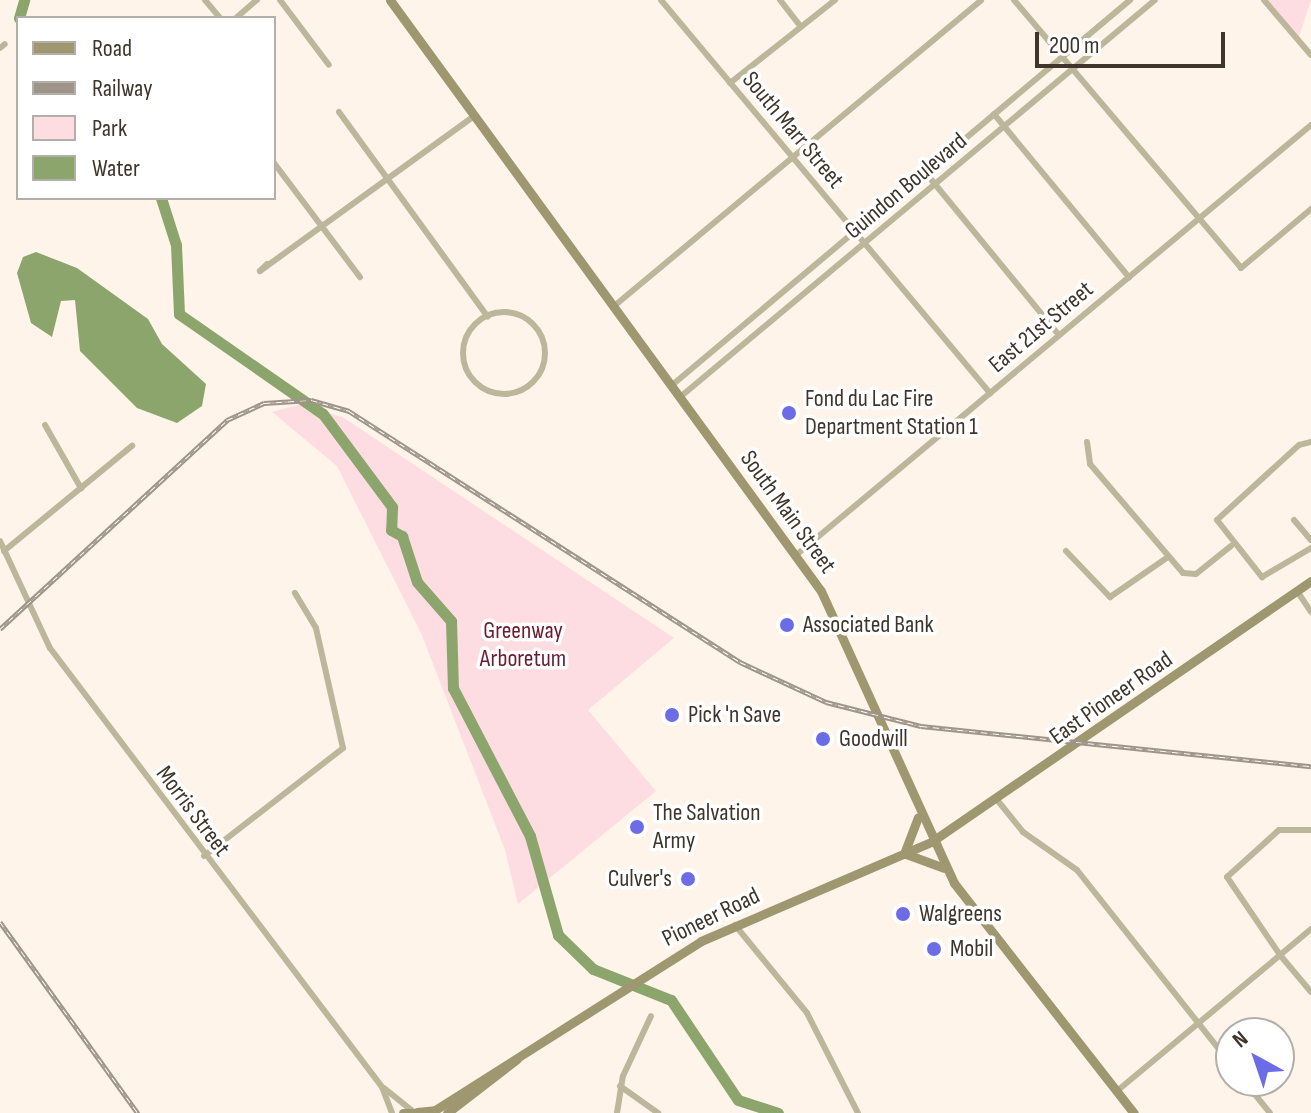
<!DOCTYPE html>
<html>
<head>
<meta charset="utf-8">
<style>
  body { margin:0 }
  #map { position:relative; width:1311px; height:1113px; overflow:hidden; background:#fef4e9; font-family:"Sofia Sans Condensed",sans-serif }
  div>[style] { position:absolute }
  .green>* { inset:0; background:#fddde1 }
  .water>* { inset:0; background:#8ca56c }
  .river>* { height:11px; margin:-5.5px; padding:0 5.5px; transform-origin:5.5px; border-radius:5.5px; background:#8ca56c }
  .street>* { height:6px; margin:-3px; padding:0 3px; transform-origin:3px; border-radius:3px; background:#bcb69b }
  .street>.ring { margin:-3px; padding:0; box-sizing:content-box; background:none; border:6px solid #bcb69b; border-radius:50% }
  .secondary>* { height:9px; margin:-4.5px; padding:0 4.5px; transform-origin:4.5px; border-radius:4.5px; background:#9f976f }
  .rail>* { height:5px; margin-top:-2.5px; transform-origin:0; background:repeating-linear-gradient(90deg,#fff 0 6px,#9e948a 0 12px); box-sizing:border-box; border-block:2px solid #9e948a }
  .dots>* { width:22px; height:22px; translate:-50% -50%; box-sizing:border-box; border:4px solid #fff; border-radius:50% }
  span { translate:-50% -50%; white-space:nowrap; text-align:center; line-height:1.15; -webkit-text-stroke:7px #fff; paint-order:stroke }
  .street-label { font-size:24px; color:#3f352b }
  .poi-label { font-size:24px; color:#3f352b }
  .left { translate:0 -50%; text-align:left }
  .right { translate:-100% -50%; text-align:right }
  .park-label { font-size:24px; color:#6b1b31 }
  .legend { position:absolute; left:16px; top:16px; width:260px; height:184px; box-sizing:border-box; background:#fff; border:2px solid #b2aeaa; margin:0; padding:10px 14px; list-style:none; font-size:24px; color:#3f352b }
  .legend li { display:flex; align-items:center; gap:16px; height:40px }
  .legend b { width:40px; border:2px solid #b2aeaa }
  .north { position:absolute; left:1215px; top:1017px; width:80px; height:80px; box-sizing:border-box; background:#fff; border:2px solid #b2aeaa; border-radius:50%; rotate:320deg; font-size:22px; font-weight:700; line-height:32px; text-align:center; color:#3f352b }
  .north::after { content:''; display:block; margin:auto; width:28px; height:36px; background:#6c6ce6; clip-path:polygon(50% 0,100% 100%,50% 72%,0 100%) }
  .scale { position:absolute; left:1035px; top:32px; width:190px; height:36px; box-sizing:border-box; border:4px solid #3f352b; border-top:0; padding-left:10px; font-size:24px; line-height:28px; white-space:nowrap; color:#3f352b; -webkit-text-stroke:6px #fff; paint-order:stroke }
</style>
</head>
<body>
<div id="map">
  <div class="green">
    <i style="clip-path:polygon(1265px 0,1311px 0,1298px 40px)"></i>
    <i style="clip-path:polygon(302px 404px,344px 418px,674px 638px,588px 710px,656px 791px,518px 904px,505px 850px,421px 633px,337px 466px,272px 412px)"></i>
  </div>
  <div class="water">
    <i style="clip-path:polygon(36px 252px,77px 268px,148px 319px,162px 344px,206px 384px,202px 406px,177px 423px,137px 408px,80px 351px,75px 300px,61px 301px,52px 337px,31px 323px,17px 273px,23px 257px)"></i>
  </div>
  <div class="river">
    <i style="left:19px;top:18px;width:19px;rotate:-74deg"></i>
    <i style="left:161px;top:198px;width:49px;rotate:72.3deg"></i>
    <i style="left:176px;top:245px;width:69px;rotate:87.5deg"></i>
    <i style="left:179px;top:314px;width:175px;rotate:34.8deg"></i>
    <i style="left:323px;top:414px;width:116px;rotate:53.4deg"></i>
    <i style="left:392px;top:507px;width:23px;rotate:92deg"></i>
    <i style="left:391px;top:530px;width:13px;rotate:29deg"></i>
    <i style="left:402px;top:536px;width:48px;rotate:71.9deg"></i>
    <i style="left:417px;top:582px;width:52px;rotate:48.9deg"></i>
    <i style="left:451px;top:621px;width:67px;rotate:88.3deg"></i>
    <i style="left:453px;top:688px;width:167px;rotate:62.5deg"></i>
    <i style="left:530px;top:836px;width:103px;rotate:74.2deg"></i>
    <i style="left:558px;top:935px;width:49px;rotate:44.2deg"></i>
    <i style="left:593px;top:969px;width:84px;rotate:21.7deg"></i>
    <i style="left:671px;top:1000px;width:120px;rotate:56.2deg"></i>
    <i style="left:738px;top:1100px;width:42px;rotate:18deg"></i>
  </div>
  <div class="street">
    <i style="left:205px;top:0;width:23px;rotate:50deg"></i>
    <i style="left:280px;top:0;width:81px;rotate:53deg"></i>
    <i style="left:661px;top:0;width:513px;rotate:50.07deg"></i>
    <i style="left:780px;top:0;width:34px;rotate:52deg"></i>
    <i style="left:1014px;top:0;width:351px;rotate:49.7deg"></i>
    <i style="left:1241px;top:268px;width:92px;rotate:-40.1deg"></i>
    <i style="left:1264px;top:0;width:72px;rotate:49.5deg"></i>
    <i style="left:236px;top:18px;width:28px;rotate:-41deg"></i>
    <i style="left:0;top:48px;width:6px;rotate:-39deg"></i>
    <i style="left:730px;top:83px;width:134px;rotate:-38.3deg"></i>
    <i style="left:339px;top:112px;width:253px;rotate:54deg"></i>
    <i style="left:994px;top:114px;width:212px;rotate:50.4deg"></i>
    <i style="left:274px;top:163px;width:143px;rotate:53deg"></i>
    <i style="left:925px;top:172px;width:211px;rotate:50.6deg"></i>
    <i style="left:267px;top:264px;width:10px;rotate:135deg"></i>
    <i style="left:260px;top:271px;width:264px;rotate:-35.9deg"></i>
    <i style="left:613px;top:307px;width:479px;rotate:-39.8deg"></i>
    <i class="ring" style="left:463px;top:312px;width:76px;height:76px"></i>
    <i style="left:671px;top:386px;width:600px;rotate:-40.06deg"></i>
    <i style="left:679px;top:398px;width:620px;rotate:-39.9deg"></i>
    <i style="left:45px;top:425px;width:73px;rotate:60.3deg"></i>
    <i style="left:1087px;top:442px;width:22px;rotate:82deg"></i>
    <i style="left:1090px;top:464px;width:143px;rotate:49.5deg"></i>
    <i style="left:1183px;top:573px;width:13px;rotate:4deg"></i>
    <i style="left:1196px;top:574px;width:45px;rotate:-38.7deg"></i>
    <i style="left:1311px;top:442px;width:12px;rotate:166deg"></i>
    <i style="left:1299px;top:445px;width:111px;rotate:137.6deg"></i>
    <i style="left:1217px;top:520px;width:73px;rotate:51.7deg"></i>
    <i style="left:1262px;top:577px;width:57px;rotate:-30.6deg"></i>
    <i style="left:1294px;top:520px;width:26px;rotate:50deg"></i>
    <i style="left:0;top:541px;width:118px;rotate:65deg"></i>
    <i style="left:50px;top:648px;width:550px;rotate:52.9deg"></i>
    <i style="left:382px;top:1087px;width:28px;rotate:69deg"></i>
    <i style="left:4px;top:551px;width:166px;rotate:-39.4deg"></i>
    <i style="left:1066px;top:551px;width:64px;rotate:46.3deg"></i>
    <i style="left:1110px;top:597px;width:70px;rotate:-34.6deg"></i>
    <i style="left:795px;top:556px;width:672px;rotate:-39.87deg"></i>
    <i style="left:1297px;top:591px;width:25px;rotate:56deg"></i>
    <i style="left:998px;top:801px;width:40px;rotate:51deg"></i>
    <i style="left:1023px;top:832px;width:66px;rotate:35.1deg"></i>
    <i style="left:1077px;top:870px;width:248px;rotate:51.6deg"></i>
    <i style="left:204px;top:856px;width:176px;rotate:-37.8deg"></i>
    <i style="left:343px;top:748px;width:123px;rotate:-102.7deg"></i>
    <i style="left:316px;top:628px;width:41px;rotate:-121deg"></i>
    <i style="left:735px;top:925px;width:114px;rotate:50.7deg"></i>
    <i style="left:807px;top:1013px;width:112px;rotate:63deg"></i>
    <i style="left:1311px;top:929px;width:40px;rotate:140deg"></i>
    <i style="left:1280px;top:955px;width:48px;rotate:50deg"></i>
    <i style="left:1244px;top:1081px;width:41px;rotate:50.9deg"></i>
    <i style="left:620px;top:1086px;width:47px;rotate:35.4deg"></i>
    <i style="left:384px;top:1088px;width:36px;rotate:39deg"></i>
    <i style="left:1117px;top:1091px;width:212px;rotate:-39.8deg"></i>
    <i style="left:1280px;top:955px;width:94px;rotate:-124.2deg"></i>
    <i style="left:1227px;top:877px;width:70px;rotate:-42.1deg"></i>
    <i style="left:1279px;top:830px;width:32px"></i>
    <i style="left:617px;top:1113px;width:37px;rotate:-81deg"></i>
    <i style="left:623px;top:1076px;width:66px;rotate:-65deg"></i>
  </div>
  <div class="secondary">
    <i style="left:390px;top:0;width:731px;rotate:53.9deg"></i>
    <i style="left:821px;top:591px;width:321px;rotate:65.5deg"></i>
    <i style="left:954px;top:883px;width:292px;rotate:52deg"></i>
    <i style="left:905px;top:851px;width:36px;rotate:-69deg"></i>
    <i style="left:906px;top:854px;width:40px;rotate:20.2deg"></i>
    <i style="left:417px;top:1112px;width:18px;rotate:-6deg"></i>
    <i style="left:435px;top:1110px;width:315px;rotate:-32.4deg"></i>
    <i style="left:701px;top:941px;width:250px;rotate:-23.3deg"></i>
    <i style="left:931px;top:842px;width:461px;rotate:-34.5deg"></i>
    <i style="left:403px;top:1113px;width:16px"></i>
    <i style="left:447px;top:1113px;width:88px;rotate:-37.6deg"></i>
  </div>
  <div class="rail">
    <i style="left:0;top:629px;width:309px;rotate:-42.6deg"></i>
    <i style="left:227px;top:420px;width:41px;rotate:-24.7deg"></i>
    <i style="left:264px;top:403px;width:47px;rotate:-3.7deg"></i>
    <i style="left:311px;top:400px;width:40px;rotate:16deg"></i>
    <i style="left:349px;top:411px;width:465px;rotate:32.7deg"></i>
    <i style="left:740px;top:662px;width:95px;rotate:24.9deg"></i>
    <i style="left:826px;top:702px;width:98px;rotate:14.2deg"></i>
    <i style="left:921px;top:726px;width:392px;rotate:5.9deg"></i>
    <i style="left:0;top:922px;width:236px;rotate:54.2deg"></i>
  </div>
  <div class="dots">
    <i style="left:789px;top:413px;background:#6c6ce6"></i>
    <i style="left:787px;top:625px;background:#6c6ce6"></i>
    <i style="left:672px;top:715px;background:#6c6ce6"></i>
    <i style="left:823px;top:739px;background:#6c6ce6"></i>
    <i style="left:637px;top:827px;background:#6c6ce6"></i>
    <i style="left:688px;top:879px;background:#6c6ce6"></i>
    <i style="left:903px;top:914px;background:#6c6ce6"></i>
    <i style="left:934px;top:949px;background:#6c6ce6"></i>
  </div>
  <div class="street-label">
    <span style="left:793px;top:130px;rotate:50deg">South Marr Street</span>
    <span style="left:906px;top:186px;rotate:-40deg">Guindon Boulevard</span>
    <span style="left:1041px;top:327px;rotate:-40deg">East 21st Street</span>
    <span style="left:788px;top:512px;rotate:54deg">South Main Street</span>
    <span style="left:1111px;top:698px;rotate:-35deg">East Pioneer Road</span>
    <span style="left:193px;top:811px;rotate:53deg">Morris Street</span>
    <span style="left:711px;top:917px;rotate:-26deg">Pioneer Road</span>
  </div>
  <div class="poi-label">
    <span class="left" style="left:805px;top:413px">Fond du Lac Fire<br>Department Station 1</span>
    <span class="left" style="left:803px;top:625px">Associated Bank</span>
    <span class="left" style="left:688px;top:715px">Pick 'n Save</span>
    <span class="left" style="left:839px;top:739px">Goodwill</span>
    <span class="left" style="left:653px;top:827px">The Salvation<br>Army</span>
    <span class="right" style="left:672px;top:879px">Culver's</span>
    <span class="left" style="left:919px;top:914px">Walgreens</span>
    <span class="left" style="left:950px;top:949px">Mobil</span>
  </div>
  <div class="park-label">
    <span style="left:523px;top:645px">Greenway<br>Arboretum</span>
  </div>
  <ul class="legend">
  <li><b style="height:10px;background:#9f976f"></b>Road</li>
  <li><b style="height:10px;background:#9e948a"></b>Railway</li>
  <li><b style="height:22px;background:#fddde1"></b>Park</li>
  <li><b style="height:22px;background:#8ca56c"></b>Water</li>
  </ul>
  <div class="north">N</div>
  <div class="scale">200 m</div>
</div>
</body>
</html>
